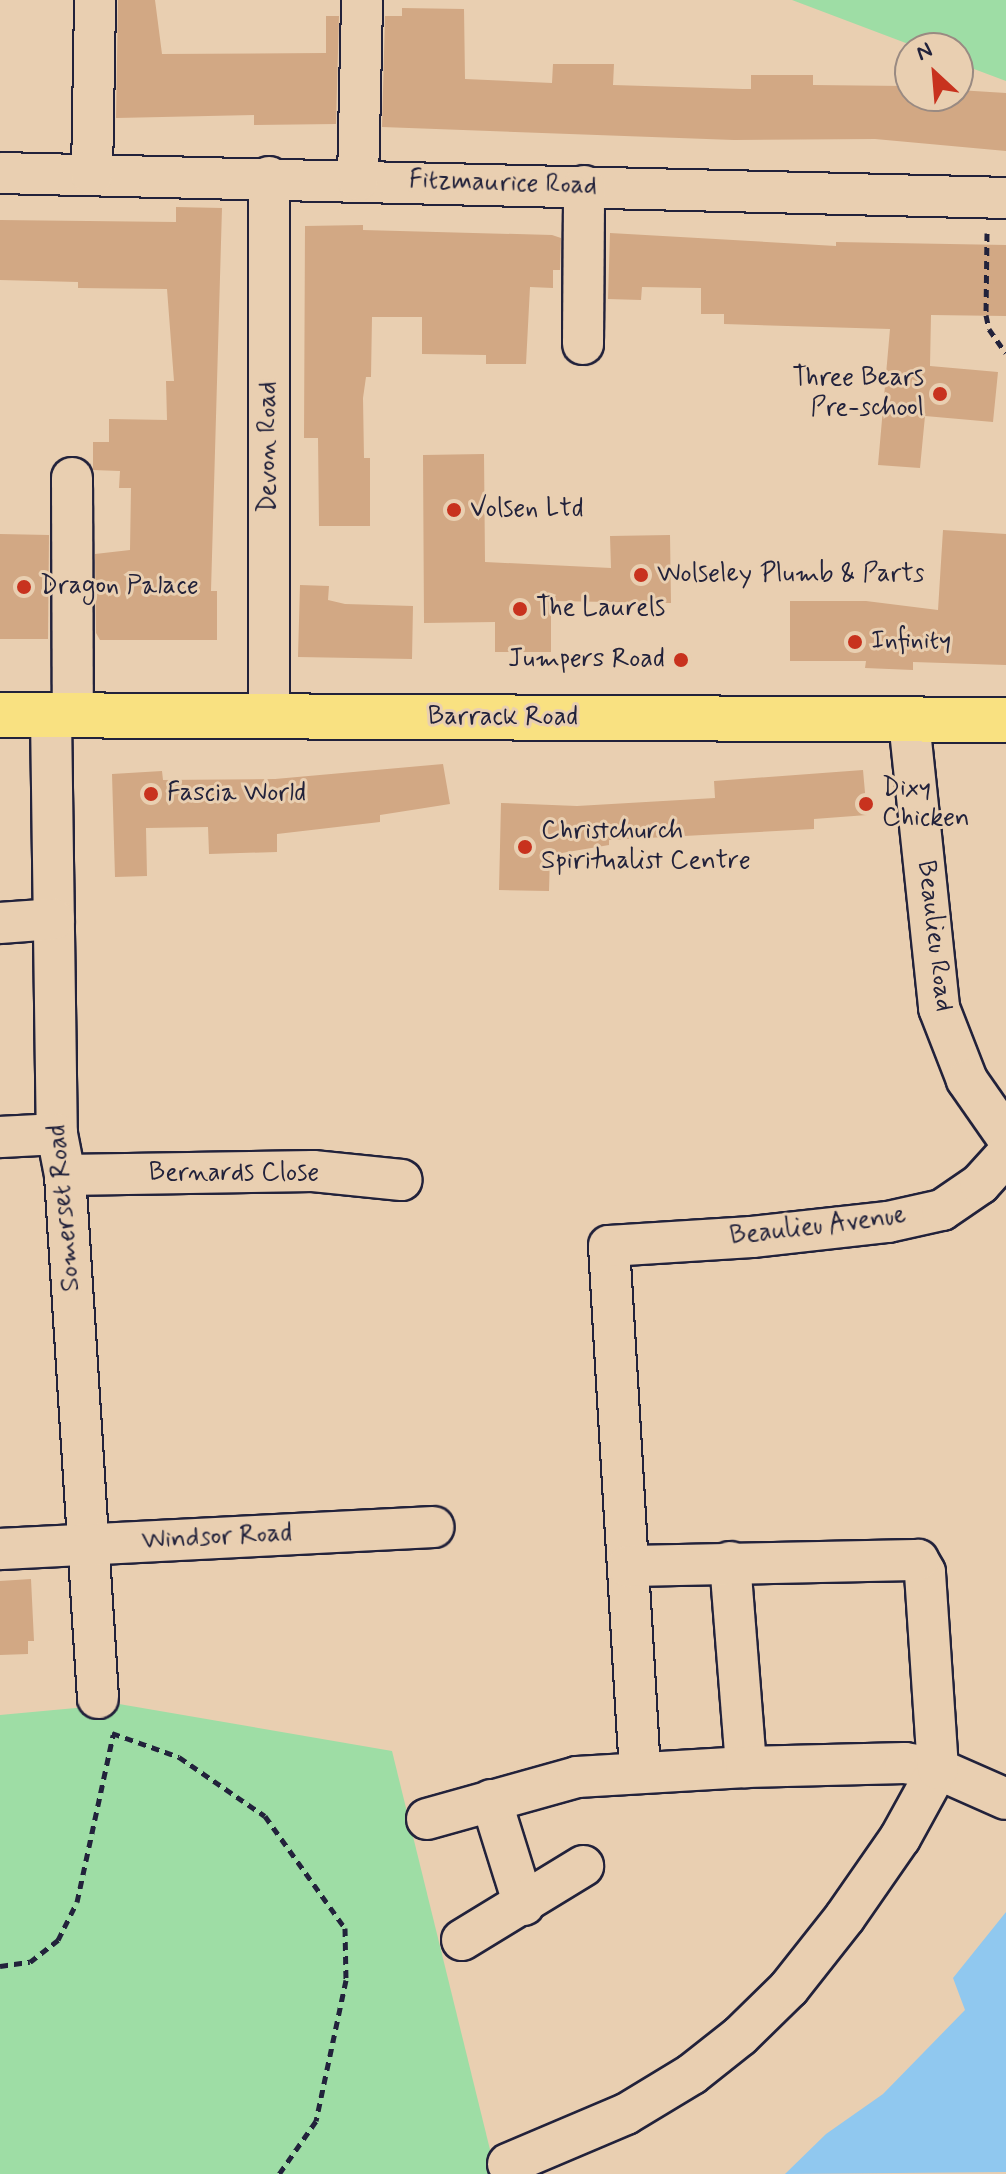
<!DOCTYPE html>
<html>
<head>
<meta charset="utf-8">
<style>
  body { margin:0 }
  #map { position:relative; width:1006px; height:2174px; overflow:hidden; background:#e9cfb1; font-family:Mynerve,sans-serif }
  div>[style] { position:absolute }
  .green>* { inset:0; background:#9edda5 }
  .water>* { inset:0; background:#90c8ef }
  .building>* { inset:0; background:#d2a884 }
  .path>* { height:5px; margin-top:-2.5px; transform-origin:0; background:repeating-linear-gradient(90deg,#22223b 0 8px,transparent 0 14px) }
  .roads { filter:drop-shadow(2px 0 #22223b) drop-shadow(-2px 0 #22223b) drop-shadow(0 2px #22223b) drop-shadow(0 -2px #22223b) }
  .minor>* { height:40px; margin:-20px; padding:0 20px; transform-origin:20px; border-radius:20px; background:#e9cfb1 }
  .major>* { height:44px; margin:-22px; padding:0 22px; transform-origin:22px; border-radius:22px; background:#f9e181 }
  .dots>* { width:22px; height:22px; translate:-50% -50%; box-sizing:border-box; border:4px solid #e9cfb1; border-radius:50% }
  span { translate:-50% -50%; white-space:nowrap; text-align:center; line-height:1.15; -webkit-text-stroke:6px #e9cfb1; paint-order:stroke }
  .street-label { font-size:26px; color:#22223b }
  .poi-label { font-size:26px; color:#22223b }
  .right { translate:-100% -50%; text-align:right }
  .left { translate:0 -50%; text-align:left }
  .north { position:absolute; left:894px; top:32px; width:80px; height:80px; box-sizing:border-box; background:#e9cfb1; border:2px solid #998a82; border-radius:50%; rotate:334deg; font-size:22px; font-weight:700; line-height:32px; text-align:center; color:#22223b }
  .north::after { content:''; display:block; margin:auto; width:28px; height:36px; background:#c8321e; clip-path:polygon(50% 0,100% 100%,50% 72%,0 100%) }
</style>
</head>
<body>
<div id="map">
  <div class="green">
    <i style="clip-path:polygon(792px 0,1006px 0,1006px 81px,958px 63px,958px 48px,919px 48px)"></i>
    <i style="clip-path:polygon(119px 1704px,392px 1751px,496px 2174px,0 2174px,0 1715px)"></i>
  </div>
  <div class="water">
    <i style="clip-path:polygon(1006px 1912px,1006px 2172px,785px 2174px,826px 2134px,883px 2094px,965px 2010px,953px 1978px)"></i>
  </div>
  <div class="building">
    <i style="clip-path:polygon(118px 0,155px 0,162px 54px,326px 53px,326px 16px,339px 16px,336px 124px,254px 125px,254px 115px,116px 118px)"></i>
    <i style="clip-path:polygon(402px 8px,464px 9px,465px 79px,552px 83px,553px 64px,614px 64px,613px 85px,743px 89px,751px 89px,751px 75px,813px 75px,813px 85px,905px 86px,910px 96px,958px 96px,958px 90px,1006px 93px,1006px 151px,875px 139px,734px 140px,382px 127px,385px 16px,402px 16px)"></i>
    <i style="clip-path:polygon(176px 207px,222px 208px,211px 591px,217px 591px,217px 640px,100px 640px,96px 633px,95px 554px,130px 550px,131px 488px,119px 488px,120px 471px,93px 470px,93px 442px,109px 442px,109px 419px,167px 420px,166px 381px,174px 381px,167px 289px,78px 288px,78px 282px,0 280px,0 220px,176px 222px)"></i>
    <i style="clip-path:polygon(363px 225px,363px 230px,552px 235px,561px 238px,560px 270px,553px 270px,553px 288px,530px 287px,526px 364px,486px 364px,486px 355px,422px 354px,422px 317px,372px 317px,371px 377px,366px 377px,363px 398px,364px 458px,370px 458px,370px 526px,319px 526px,318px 438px,304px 438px,305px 226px)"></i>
    <i style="clip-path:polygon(610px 233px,836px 246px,836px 242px,1006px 245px,1006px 316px,931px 315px,930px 366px,998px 372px,993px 422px,925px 416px,920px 468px,878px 465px,890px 329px,724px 324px,724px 314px,701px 314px,701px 288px,642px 287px,641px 300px,608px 299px)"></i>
    <i style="clip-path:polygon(484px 454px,485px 562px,611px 568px,610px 536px,670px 535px,671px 603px,551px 601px,551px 652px,495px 652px,495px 622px,424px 623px,423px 455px)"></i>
    <i style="clip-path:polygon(943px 530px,1006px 534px,1006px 665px,913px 662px,913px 670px,865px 668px,866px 661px,790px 661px,790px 601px,866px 601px,938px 610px)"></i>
    <i style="clip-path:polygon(0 534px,49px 535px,48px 639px,0 639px)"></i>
    <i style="clip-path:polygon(300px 585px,329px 586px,328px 600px,345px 604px,413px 606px,412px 659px,298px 657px)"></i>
    <i style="clip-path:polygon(443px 764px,450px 804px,380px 815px,380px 822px,277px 834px,277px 852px,209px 854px,208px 827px,146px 828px,147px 876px,115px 877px,112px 774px,162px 771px,163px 780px,275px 779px)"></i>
    <i style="clip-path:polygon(863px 770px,867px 815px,814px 819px,814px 829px,609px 840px,609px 845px,550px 855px,549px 891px,499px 890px,501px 803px,577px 806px,715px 798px,714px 781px)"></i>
    <i style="clip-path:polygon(31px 1579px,34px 1641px,28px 1641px,28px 1654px,0 1655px,0 1581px)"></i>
  </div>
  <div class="path">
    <i style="left:987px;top:233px;width:82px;rotate:90.7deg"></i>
    <i style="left:986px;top:315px;width:14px;rotate:78deg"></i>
    <i style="left:989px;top:329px;width:29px;rotate:55deg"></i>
    <i style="left:112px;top:1733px;width:71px;rotate:19.7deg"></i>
    <i style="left:179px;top:1757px;width:104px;rotate:34.5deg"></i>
    <i style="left:265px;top:1816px;width:138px;rotate:54.5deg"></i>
    <i style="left:345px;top:1928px;width:52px;rotate:88.9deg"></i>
    <i style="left:346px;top:1980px;width:144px;rotate:102deg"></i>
    <i style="left:316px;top:2121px;width:65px;rotate:124.9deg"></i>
    <i style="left:0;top:1966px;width:30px;rotate:-8deg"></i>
    <i style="left:30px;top:1962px;width:36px;rotate:-38deg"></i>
    <i style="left:58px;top:1940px;width:42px;rotate:-63.4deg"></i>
    <i style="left:77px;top:1902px;width:171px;rotate:-77.8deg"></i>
  </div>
  <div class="roads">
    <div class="minor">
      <i style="left:0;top:173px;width:1006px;rotate:1.42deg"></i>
      <i style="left:92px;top:175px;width:175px;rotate:-89deg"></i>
      <i style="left:269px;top:177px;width:539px;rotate:90deg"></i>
      <i style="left:358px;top:180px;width:180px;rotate:-88.7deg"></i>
      <i style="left:583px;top:344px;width:158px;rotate:-89.6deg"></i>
      <i style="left:72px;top:478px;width:238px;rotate:89.8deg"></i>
      <i style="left:51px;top:716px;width:418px;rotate:89.2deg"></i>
      <i style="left:57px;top:1134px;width:42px;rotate:79deg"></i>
      <i style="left:65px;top:1175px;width:524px;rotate:86.39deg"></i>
      <i style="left:909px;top:721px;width:289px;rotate:84deg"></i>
      <i style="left:939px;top:1008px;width:77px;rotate:68.7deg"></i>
      <i style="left:967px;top:1080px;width:68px;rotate:55.1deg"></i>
      <i style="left:0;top:923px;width:54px;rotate:-4.2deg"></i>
      <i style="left:0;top:1137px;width:57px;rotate:-3deg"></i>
      <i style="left:65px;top:1175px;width:248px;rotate:-0.9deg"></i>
      <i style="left:313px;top:1171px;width:89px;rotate:5.8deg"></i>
      <i style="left:0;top:1549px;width:434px;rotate:-2.9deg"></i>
      <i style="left:730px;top:1562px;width:206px;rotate:85.5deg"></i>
      <i style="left:640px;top:1772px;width:527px;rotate:-93.37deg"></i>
      <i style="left:609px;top:1246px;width:143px;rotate:-3.6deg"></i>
      <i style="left:752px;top:1237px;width:137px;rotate:-6.3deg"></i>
      <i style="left:888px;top:1222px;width:55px;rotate:-12.5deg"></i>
      <i style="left:942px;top:1210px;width:46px;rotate:-34.4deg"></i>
      <i style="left:980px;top:1184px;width:39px;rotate:-48deg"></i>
      <i style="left:491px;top:1800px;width:110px;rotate:72.6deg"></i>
      <i style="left:427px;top:1819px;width:156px;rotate:-15.6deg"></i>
      <i style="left:577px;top:1777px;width:169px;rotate:-3.4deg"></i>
      <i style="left:746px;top:1767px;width:159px;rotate:-1.4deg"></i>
      <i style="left:905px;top:1763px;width:34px;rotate:10deg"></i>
      <i style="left:938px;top:1769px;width:74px;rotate:23.8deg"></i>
      <i style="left:462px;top:1940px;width:142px;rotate:-31.4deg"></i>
      <i style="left:508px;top:2164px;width:128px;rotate:-23deg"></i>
      <i style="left:626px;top:2114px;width:77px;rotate:-31.2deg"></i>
      <i style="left:692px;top:2074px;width:61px;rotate:-38.4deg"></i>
      <i style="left:740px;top:2036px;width:69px;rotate:-44.4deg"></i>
      <i style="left:789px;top:1988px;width:90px;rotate:-51.7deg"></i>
      <i style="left:845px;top:1917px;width:96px;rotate:-55.2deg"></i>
      <i style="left:900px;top:1838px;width:79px;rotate:-61.2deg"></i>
      <i style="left:938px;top:1769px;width:197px;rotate:-93.8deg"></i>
      <i style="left:925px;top:1572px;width:14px;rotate:-120deg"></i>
      <i style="left:918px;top:1560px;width:290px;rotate:178.8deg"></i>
    </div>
    <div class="major">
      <i style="left:0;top:715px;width:1006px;rotate:0.28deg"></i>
    </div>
  </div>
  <div class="dots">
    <i style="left:940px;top:394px;background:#c8321e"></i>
    <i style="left:454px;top:510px;background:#c8321e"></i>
    <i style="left:641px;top:575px;background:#c8321e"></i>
    <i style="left:24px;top:587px;background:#c8321e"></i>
    <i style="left:520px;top:609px;background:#c8321e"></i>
    <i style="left:855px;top:642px;background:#c8321e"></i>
    <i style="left:681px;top:660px;background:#c8321e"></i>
    <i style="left:151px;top:794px;background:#c8321e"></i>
    <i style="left:866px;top:804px;background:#c8321e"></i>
    <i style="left:525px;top:847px;background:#c8321e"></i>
  </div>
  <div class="street-label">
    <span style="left:503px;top:184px;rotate:2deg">Fitzmaurice Road</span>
    <span style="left:269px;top:447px;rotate:-90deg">Devon Road</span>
    <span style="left:503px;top:718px">Barrack Road</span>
    <span style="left:934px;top:936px;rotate:83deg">Beaulieu Road</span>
    <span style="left:234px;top:1174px">Bernards Close</span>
    <span style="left:65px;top:1208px;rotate:-95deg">Somerset Road</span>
    <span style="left:818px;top:1227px;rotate:-7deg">Beaulieu Avenue</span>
    <span style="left:217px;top:1538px;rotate:-3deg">Windsor Road</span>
  </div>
  <div class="poi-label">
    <span class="right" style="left:924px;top:394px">Three Bears<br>Pre-school</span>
    <span class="left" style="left:470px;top:510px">Volsen Ltd</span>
    <span class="left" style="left:657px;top:575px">Wolseley Plumb &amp; Parts</span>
    <span class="left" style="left:40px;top:587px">Dragon Palace</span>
    <span class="left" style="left:536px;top:609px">The Laurels</span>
    <span class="left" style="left:871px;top:642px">Infinity</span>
    <span class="right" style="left:665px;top:660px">Jumpers Road</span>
    <span class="left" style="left:882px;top:804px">Dixy<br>Chicken</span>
    <span class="left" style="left:167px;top:794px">Fascia World</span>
    <span class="left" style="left:541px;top:847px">Christchurch<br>Spiritualist Centre</span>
  </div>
  <div class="north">N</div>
</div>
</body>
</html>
